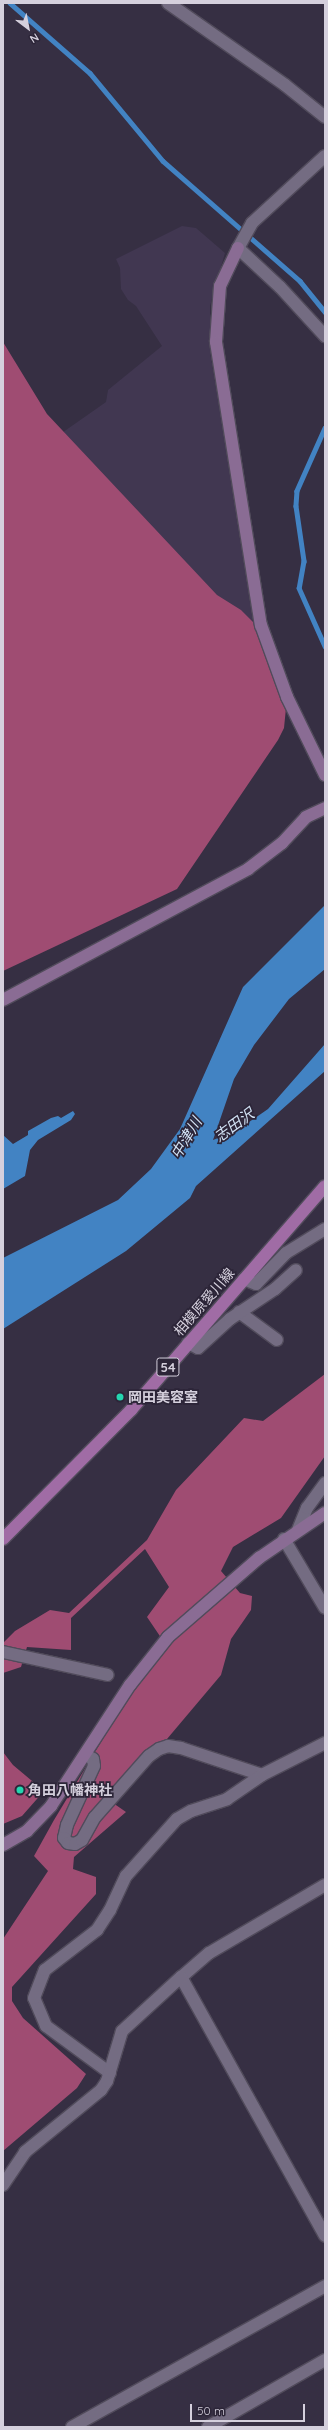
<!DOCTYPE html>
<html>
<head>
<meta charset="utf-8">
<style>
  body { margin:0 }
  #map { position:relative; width:328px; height:2430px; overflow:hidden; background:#362f43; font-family:Quicksand,"Noto Sans JP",sans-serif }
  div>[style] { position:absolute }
  .built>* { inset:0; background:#413751 }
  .forest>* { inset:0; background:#9f4c72 }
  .water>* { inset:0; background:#4283c3 }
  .stream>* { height:4.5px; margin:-2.25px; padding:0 2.25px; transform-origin:2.25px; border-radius:2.25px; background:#4283c3 }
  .roads { filter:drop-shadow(1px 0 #514b5b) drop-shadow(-1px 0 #514b5b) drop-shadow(0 1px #514b5b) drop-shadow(0 -1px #514b5b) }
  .street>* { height:12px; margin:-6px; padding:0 6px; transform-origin:6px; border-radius:6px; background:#746c82 }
  .secondary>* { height:12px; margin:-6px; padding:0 6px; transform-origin:6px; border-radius:6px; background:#8a6c94 }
  .primary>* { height:12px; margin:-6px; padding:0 6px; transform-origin:6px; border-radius:6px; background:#a06ca5 }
  .dots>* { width:11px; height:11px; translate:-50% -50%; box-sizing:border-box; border:2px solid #2c2538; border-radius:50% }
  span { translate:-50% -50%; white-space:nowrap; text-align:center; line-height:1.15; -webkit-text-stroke:3.5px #2c2538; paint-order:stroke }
  .shield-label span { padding:1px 3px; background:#2c2538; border:1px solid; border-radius:3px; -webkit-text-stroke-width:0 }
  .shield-label { font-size:13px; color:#d5d0dd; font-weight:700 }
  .street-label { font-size:14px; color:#d5d0dd }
  .poi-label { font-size:14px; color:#d5d0dd; font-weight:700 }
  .left { translate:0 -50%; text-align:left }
  .water-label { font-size:15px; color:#d3e3f5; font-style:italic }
  .frame { position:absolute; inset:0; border:4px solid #d5d0dd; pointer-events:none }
  .north { position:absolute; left:8px; top:8px; width:40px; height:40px; -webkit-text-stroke:3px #2c2538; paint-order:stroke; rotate:148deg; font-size:11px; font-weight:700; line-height:16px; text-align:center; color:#d5d0dd }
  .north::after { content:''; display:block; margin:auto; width:14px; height:18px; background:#d5d0dd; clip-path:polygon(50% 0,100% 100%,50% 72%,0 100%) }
  .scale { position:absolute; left:190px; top:2404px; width:115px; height:18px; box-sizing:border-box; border:2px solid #d5d0dd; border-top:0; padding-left:5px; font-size:12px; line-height:14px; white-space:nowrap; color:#d5d0dd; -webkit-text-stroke:3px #2c2538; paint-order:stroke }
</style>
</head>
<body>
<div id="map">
  <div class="built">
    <i style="clip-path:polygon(182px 226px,196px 228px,225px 253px,210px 306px,210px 352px,262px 656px,46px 444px,106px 402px,108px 390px,162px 346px,136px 306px,128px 300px,121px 289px,120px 268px,116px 259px)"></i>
  </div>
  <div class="forest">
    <i style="clip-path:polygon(3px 342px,47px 414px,217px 595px,241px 610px,262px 631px,286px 708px,284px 728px,278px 740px,177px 889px,3px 971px)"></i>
    <i style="clip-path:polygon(325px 1374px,325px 1456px,281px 1518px,233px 1547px,221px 1571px,240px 1593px,252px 1596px,251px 1610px,231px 1639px,221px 1675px,113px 1803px,126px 1812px,74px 1857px,73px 1869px,96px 1877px,96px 1894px,12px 1987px,12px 2001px,23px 2018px,86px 2074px,77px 2088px,3px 2151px,3px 1939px,48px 1871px,34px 1856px,54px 1820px,133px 1689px,168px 1648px,147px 1617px,169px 1587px,145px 1549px,71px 1618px,71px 1650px,27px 1647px,21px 1667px,3px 1673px,3px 1643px,15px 1631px,50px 1610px,69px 1613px,147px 1540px,176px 1490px,244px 1418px,263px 1421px)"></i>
    <i style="clip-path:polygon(3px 1752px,13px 1765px,44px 1791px,22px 1816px,3px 1824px)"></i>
  </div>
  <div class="water">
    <i style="clip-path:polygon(325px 905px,325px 969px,289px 999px,254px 1045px,234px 1079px,213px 1140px,236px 1131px,268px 1109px,325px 1044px,325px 1071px,196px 1186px,190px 1198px,126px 1251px,3px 1329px,3px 1258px,118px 1200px,151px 1169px,180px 1129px,243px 987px)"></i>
    <i style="clip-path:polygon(73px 1111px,75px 1114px,71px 1120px,38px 1140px,30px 1150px,25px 1176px,3px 1189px,3px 1135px,13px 1144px,28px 1135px,28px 1131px,51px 1118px,58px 1116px,61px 1118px)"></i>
  </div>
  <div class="stream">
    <i style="left:10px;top:3px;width:106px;rotate:41.2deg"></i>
    <i style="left:90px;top:73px;width:114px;rotate:50.3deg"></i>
    <i style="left:163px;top:161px;width:182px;rotate:41.2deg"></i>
    <i style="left:300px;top:281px;width:40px;rotate:51deg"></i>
    <i style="left:325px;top:428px;width:69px;rotate:114deg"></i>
    <i style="left:297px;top:491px;width:15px;rotate:94deg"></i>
    <i style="left:296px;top:506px;width:56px;rotate:81.7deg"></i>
    <i style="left:304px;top:561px;width:27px;rotate:100deg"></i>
    <i style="left:299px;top:588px;width:64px;rotate:65.9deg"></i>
  </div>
  <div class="roads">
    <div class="street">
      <i style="left:168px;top:3px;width:143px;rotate:35deg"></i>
      <i style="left:285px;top:85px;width:51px;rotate:38.7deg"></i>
      <i style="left:325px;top:156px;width:99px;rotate:137.5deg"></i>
      <i style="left:252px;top:223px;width:29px;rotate:119deg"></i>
      <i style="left:238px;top:248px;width:57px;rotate:42.9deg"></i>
      <i style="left:280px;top:287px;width:67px;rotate:47.4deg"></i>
      <i style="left:244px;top:1279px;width:13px;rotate:23deg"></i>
      <i style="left:256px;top:1284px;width:43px;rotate:-45.9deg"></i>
      <i style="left:286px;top:1253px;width:46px;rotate:-31.6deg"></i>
      <i style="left:239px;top:1312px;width:47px;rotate:36.4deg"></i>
      <i style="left:188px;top:1343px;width:11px;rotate:27deg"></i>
      <i style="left:198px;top:1348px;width:43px;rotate:-42.2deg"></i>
      <i style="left:230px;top:1319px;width:54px;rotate:-33.7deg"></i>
      <i style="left:275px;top:1289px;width:28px;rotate:-42deg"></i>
      <i style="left:298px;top:1530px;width:24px;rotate:-68deg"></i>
      <i style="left:307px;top:1508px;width:31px;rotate:-54deg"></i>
      <i style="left:284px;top:1539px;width:80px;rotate:59.3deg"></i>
      <i style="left:3px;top:1652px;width:107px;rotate:12.4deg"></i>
      <i style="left:86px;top:1755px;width:8px;rotate:30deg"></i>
      <i style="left:93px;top:1759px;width:7px;rotate:82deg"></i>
      <i style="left:94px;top:1766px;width:65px;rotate:114.6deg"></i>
      <i style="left:67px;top:1825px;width:13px;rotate:103deg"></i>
      <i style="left:64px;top:1838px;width:6px;rotate:51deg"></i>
      <i style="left:68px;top:1843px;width:7px;rotate:8deg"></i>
      <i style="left:75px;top:1844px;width:8px;rotate:-30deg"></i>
      <i style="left:82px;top:1840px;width:26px;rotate:-61deg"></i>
      <i style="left:95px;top:1817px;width:81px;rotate:-48.5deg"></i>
      <i style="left:149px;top:1756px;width:12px;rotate:-35deg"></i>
      <i style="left:159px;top:1749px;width:9px;rotate:-18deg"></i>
      <i style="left:168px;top:1746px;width:13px;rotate:9deg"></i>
      <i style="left:181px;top:1748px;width:85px;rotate:18.4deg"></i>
      <i style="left:325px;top:1885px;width:134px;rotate:149.6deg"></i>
      <i style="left:209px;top:1953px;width:37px;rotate:139deg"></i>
      <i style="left:181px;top:1977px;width:296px;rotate:60.9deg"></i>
      <i style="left:110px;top:2073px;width:79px;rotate:-143.7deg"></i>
      <i style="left:46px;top:2026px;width:30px;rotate:-113deg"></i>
      <i style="left:34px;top:1998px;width:30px;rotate:-69deg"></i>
      <i style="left:45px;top:1970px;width:66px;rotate:-37.6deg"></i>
      <i style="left:97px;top:1930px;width:24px;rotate:-57deg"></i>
      <i style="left:110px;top:1910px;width:38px;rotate:-65deg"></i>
      <i style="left:126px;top:1876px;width:76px;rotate:-48.2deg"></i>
      <i style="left:177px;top:1819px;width:16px;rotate:-30deg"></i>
      <i style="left:191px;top:1811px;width:38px;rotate:-18deg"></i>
      <i style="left:227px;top:1799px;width:42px;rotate:-34.4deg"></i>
      <i style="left:262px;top:1775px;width:71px;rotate:-26.9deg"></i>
      <i style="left:3px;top:2185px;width:40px;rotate:-56deg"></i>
      <i style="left:25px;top:2152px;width:98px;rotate:-39.2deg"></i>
      <i style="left:101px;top:2090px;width:11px;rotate:-56deg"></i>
      <i style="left:107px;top:2081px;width:52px;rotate:-73.3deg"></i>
      <i style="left:122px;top:2031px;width:80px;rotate:-42.5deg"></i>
      <i style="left:72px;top:2427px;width:290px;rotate:-29.1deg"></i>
      <i style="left:208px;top:2427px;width:135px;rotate:-29.8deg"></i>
    </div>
    <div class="secondary">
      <i style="left:238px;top:248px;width:42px;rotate:115.3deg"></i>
      <i style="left:220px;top:286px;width:56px;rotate:94.1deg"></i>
      <i style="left:216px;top:342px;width:287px;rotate:81deg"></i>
      <i style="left:261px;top:625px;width:77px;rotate:70.1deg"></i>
      <i style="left:287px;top:697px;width:87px;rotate:64deg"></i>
      <i style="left:3px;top:1000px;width:278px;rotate:-28.1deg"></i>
      <i style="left:248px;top:869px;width:43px;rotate:-37.4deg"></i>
      <i style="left:282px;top:843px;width:35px;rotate:-47deg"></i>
      <i style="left:306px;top:817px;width:21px;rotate:-25deg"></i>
      <i style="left:3px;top:1845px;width:28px;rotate:-30deg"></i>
      <i style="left:27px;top:1831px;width:35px;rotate:-46deg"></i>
      <i style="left:51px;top:1806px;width:145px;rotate:-56.9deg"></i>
      <i style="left:130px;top:1685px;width:61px;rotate:-51.6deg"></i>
      <i style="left:168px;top:1637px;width:121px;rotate:-41deg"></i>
      <i style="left:259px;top:1558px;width:80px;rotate:-34.3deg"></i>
    </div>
    <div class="primary">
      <i style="left:3px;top:1539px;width:182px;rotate:-45.2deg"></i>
      <i style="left:131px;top:1410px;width:296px;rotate:-49.1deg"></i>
    </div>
  </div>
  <div class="dots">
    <i style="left:120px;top:1397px;background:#24d5af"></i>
    <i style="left:20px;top:1790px;background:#24d5af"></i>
  </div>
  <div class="shield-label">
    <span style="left:168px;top:1367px">54</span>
  </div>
  <div class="street-label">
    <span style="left:204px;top:1302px;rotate:-49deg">相模原愛川線</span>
  </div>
  <div class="poi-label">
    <span class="left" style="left:128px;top:1397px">岡田美容室</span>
    <span class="left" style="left:28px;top:1790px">角田八幡神社</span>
  </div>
  <div class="water-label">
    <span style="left:234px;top:1125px;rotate:-36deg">志田沢</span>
    <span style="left:186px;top:1138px;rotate:-59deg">中津川</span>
  </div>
  <div class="frame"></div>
  <div class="north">N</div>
  <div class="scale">50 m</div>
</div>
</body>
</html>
